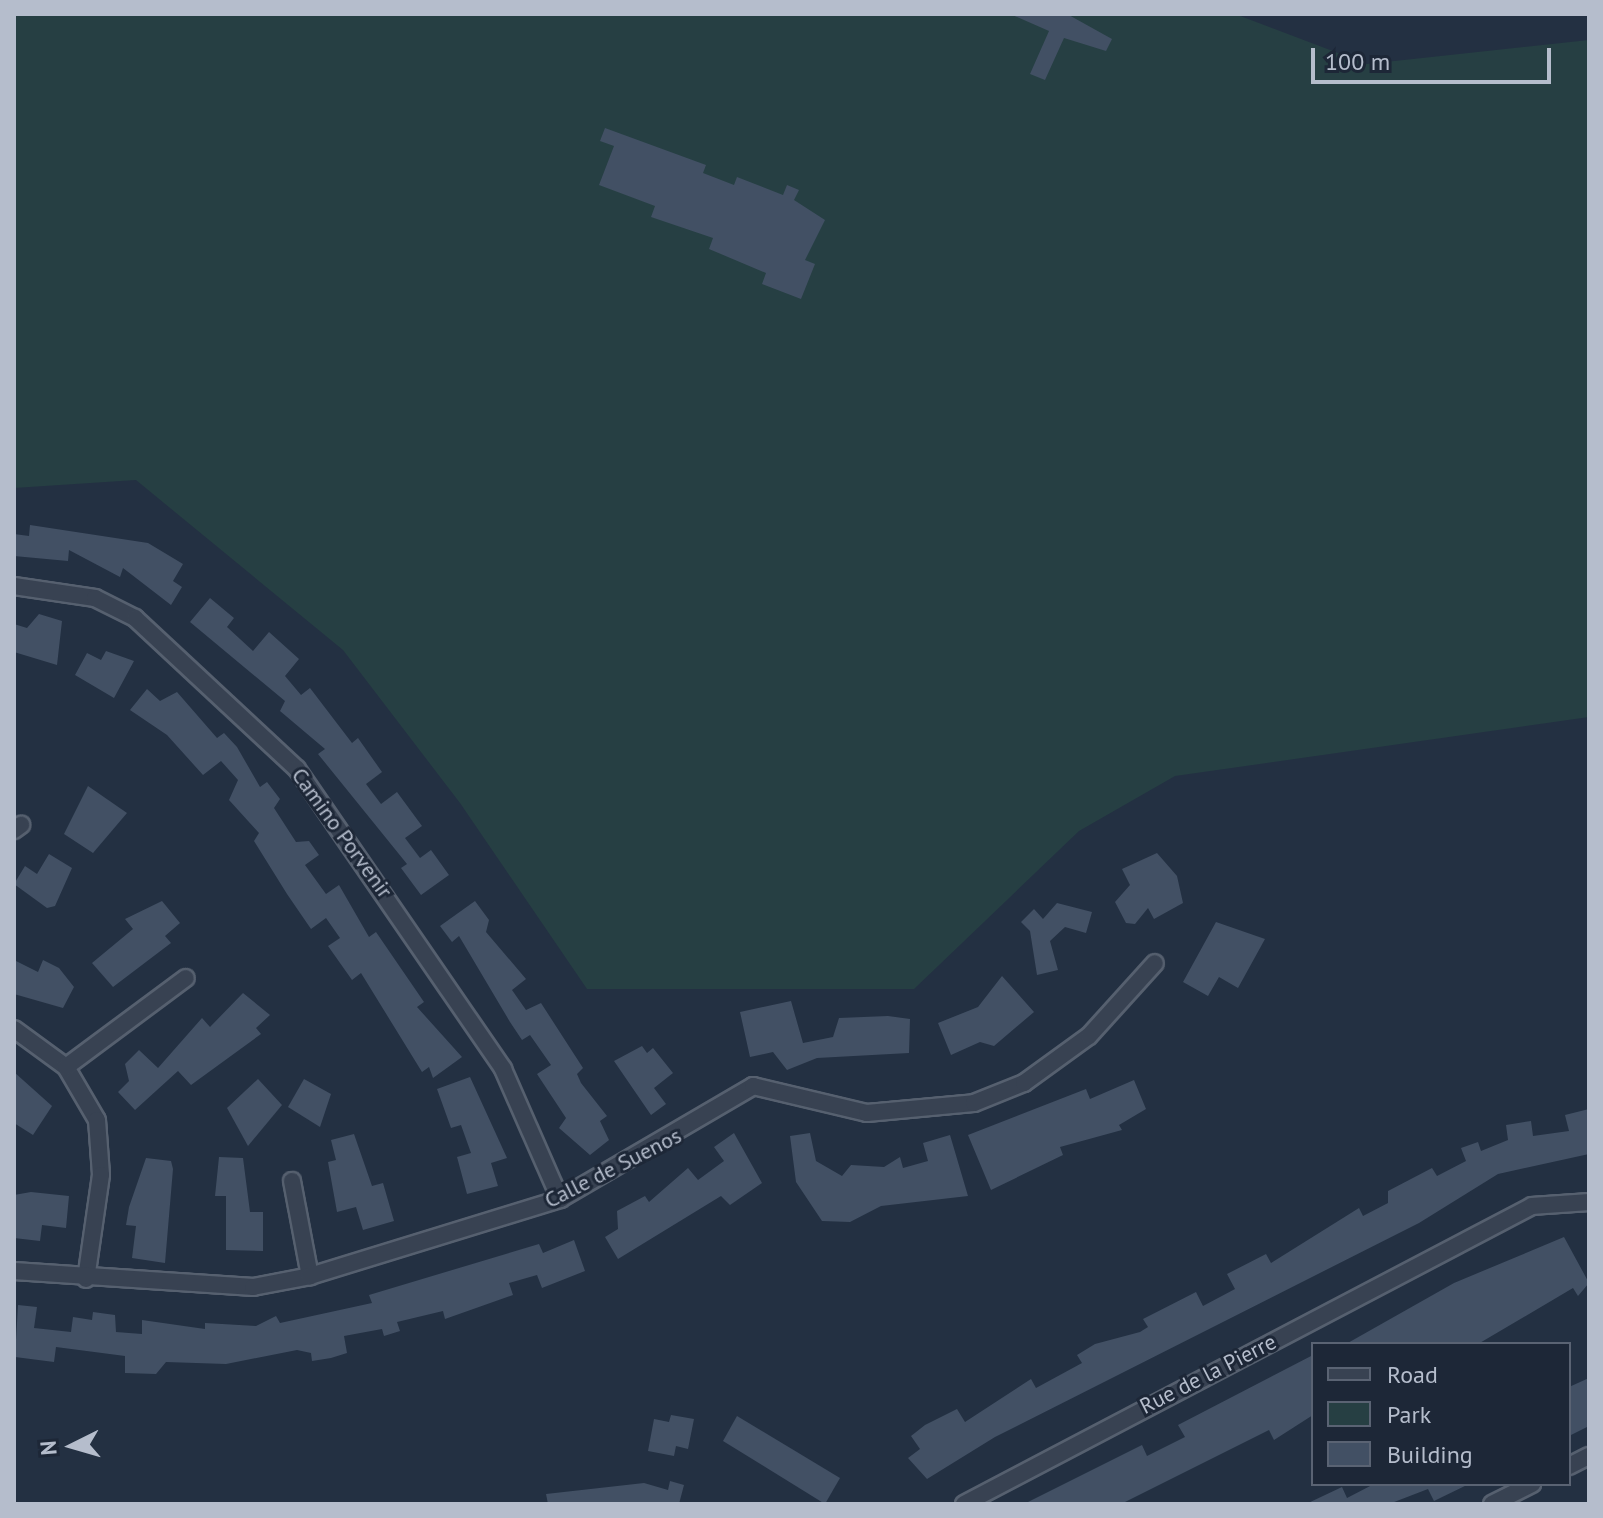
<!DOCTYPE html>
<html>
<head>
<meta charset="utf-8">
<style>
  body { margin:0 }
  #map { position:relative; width:1603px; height:1518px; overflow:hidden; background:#233042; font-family:"PT Sans",sans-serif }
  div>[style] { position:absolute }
  .green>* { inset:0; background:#263f43 }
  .building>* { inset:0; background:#425064 }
  .roads { filter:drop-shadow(2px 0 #56606f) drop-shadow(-2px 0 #56606f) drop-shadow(0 2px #56606f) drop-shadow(0 -2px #56606f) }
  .minor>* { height:16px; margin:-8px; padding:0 8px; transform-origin:8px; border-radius:8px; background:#384252 }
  span { translate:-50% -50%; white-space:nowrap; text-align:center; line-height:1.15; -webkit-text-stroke:6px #1d2737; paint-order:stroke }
  .street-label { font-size:22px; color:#b5bdcc }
  .frame { position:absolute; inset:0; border:16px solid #b5bdcc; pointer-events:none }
  .legend { position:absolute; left:1311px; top:1342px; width:260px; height:144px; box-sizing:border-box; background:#1d2737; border:2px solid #5a6373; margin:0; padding:10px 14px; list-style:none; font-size:24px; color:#b5bdcc }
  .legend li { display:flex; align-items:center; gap:16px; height:40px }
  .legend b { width:40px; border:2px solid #5a6373 }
  .north { position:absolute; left:32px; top:1406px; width:80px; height:80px; -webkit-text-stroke:6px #1d2737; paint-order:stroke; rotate:265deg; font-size:22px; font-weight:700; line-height:32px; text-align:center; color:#b5bdcc }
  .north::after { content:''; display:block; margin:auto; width:28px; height:36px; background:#b5bdcc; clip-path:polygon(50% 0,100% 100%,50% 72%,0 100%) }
  .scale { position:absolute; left:1311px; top:48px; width:240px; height:36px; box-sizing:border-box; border:4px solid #b5bdcc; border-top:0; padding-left:10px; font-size:24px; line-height:28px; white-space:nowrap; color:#b5bdcc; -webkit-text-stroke:6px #1d2737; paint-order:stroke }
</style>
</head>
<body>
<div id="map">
  <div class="green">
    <i style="clip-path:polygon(14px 14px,1235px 14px,1367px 64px,1589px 40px,1589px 717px,1175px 776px,1079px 831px,914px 989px,587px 989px,460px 803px,343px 650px,136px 480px,14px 488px)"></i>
  </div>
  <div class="building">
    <i style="clip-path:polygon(1010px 14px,1067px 14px,1112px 39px,1106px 51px,1064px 38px,1045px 80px,1030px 74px,1049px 31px)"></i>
    <i style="clip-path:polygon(605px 128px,706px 165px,703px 173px,734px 185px,737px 177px,783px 195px,787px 185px,799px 190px,794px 200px,825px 220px,805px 260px,815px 264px,801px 299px,762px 284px,766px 273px,709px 249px,713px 238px,651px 217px,655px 206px,599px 185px,614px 146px,600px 141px)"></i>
    <i style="clip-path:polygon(30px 525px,148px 543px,183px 564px,173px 581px,182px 587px,171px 605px,123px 568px,120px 577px,69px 550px,68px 561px,14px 556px,14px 534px,29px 536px)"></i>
    <i style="clip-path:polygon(210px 598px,234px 618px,227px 627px,253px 651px,269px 632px,299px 659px,285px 676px,301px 695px,310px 688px,352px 743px,358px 738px,382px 772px,366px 784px,381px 804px,397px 792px,422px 826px,405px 838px,420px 858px,431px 850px,449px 875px,421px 895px,401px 868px,407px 864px,318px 754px,325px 749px,280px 711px,285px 701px,190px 622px)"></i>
    <i style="clip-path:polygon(39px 614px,62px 621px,57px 665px,14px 652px,14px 624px,27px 628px)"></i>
    <i style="clip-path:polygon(106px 651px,134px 661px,114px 698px,75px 675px,87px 653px,101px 660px)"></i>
    <i style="clip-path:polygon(147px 689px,160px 701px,177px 692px,217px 738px,224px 733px,237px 747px,260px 787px,267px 782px,280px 799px,274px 808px,296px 842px,309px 841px,319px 855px,305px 865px,326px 894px,339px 885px,369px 937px,376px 932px,424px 1002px,417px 1007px,462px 1057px,433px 1078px,429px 1067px,422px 1072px,361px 973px,352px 980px,328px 946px,340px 938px,326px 918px,311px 929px,287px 894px,254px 841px,259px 833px,229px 800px,238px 780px,221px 761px,203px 775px,167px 735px,130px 710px)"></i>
    <i style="clip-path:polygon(88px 786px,127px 813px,93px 853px,64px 834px)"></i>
    <i style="clip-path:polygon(1157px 853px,1177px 876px,1183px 903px,1154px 919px,1148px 908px,1135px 924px,1126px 923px,1115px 902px,1130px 885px,1122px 869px)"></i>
    <i style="clip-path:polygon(49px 854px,72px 868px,55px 906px,47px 908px,14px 884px,25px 866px,37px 874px)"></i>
    <i style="clip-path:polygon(162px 901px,180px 923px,165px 936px,171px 943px,113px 987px,92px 963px,133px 929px,125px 919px)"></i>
    <i style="clip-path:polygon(475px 901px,489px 920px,486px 932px,526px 979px,512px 990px,526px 1010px,541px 1003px,583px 1068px,577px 1074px,581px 1083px,607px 1116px,600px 1121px,609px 1140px,590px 1155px,559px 1128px,566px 1118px,537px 1074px,551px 1065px,530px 1035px,522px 1040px,510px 1022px,459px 936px,452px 942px,440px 926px)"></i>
    <i style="clip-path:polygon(1057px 903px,1092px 912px,1086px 933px,1065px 927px,1050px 941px,1058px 970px,1037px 975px,1030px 931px,1021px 922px,1034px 909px,1043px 919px)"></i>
    <i style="clip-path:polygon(1216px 922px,1265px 939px,1238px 988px,1219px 977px,1208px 996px,1183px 982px)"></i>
    <i style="clip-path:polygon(14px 960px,38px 972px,43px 960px,59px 968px,74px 987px,63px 1008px,14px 994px)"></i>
    <i style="clip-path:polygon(1002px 976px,1034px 1012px,994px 1046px,980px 1042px,951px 1055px,938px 1023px,978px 1007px)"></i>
    <i style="clip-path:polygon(243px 993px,270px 1015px,256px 1028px,261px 1034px,191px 1085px,178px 1071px,135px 1110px,118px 1092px,129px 1081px,125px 1064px,139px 1050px,158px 1068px,202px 1018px,210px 1027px)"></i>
    <i style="clip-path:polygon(791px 1001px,803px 1043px,833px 1037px,839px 1018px,888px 1016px,910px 1019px,909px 1053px,817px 1058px,787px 1070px,773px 1052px,750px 1057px,740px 1012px)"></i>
    <i style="clip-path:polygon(642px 1046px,647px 1053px,653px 1048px,673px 1073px,654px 1088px,666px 1104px,651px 1115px,614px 1061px)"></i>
    <i style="clip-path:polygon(14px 1072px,52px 1106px,33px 1135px,14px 1123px)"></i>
    <i style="clip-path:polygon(470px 1077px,507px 1158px,491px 1163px,498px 1186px,467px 1194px,457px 1157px,471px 1153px,461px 1125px,451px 1128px,437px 1089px)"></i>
    <i style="clip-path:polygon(258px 1079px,282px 1105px,248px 1146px,227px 1108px)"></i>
    <i style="clip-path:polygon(304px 1079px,331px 1094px,320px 1127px,288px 1107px)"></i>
    <i style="clip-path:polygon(1134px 1080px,1146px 1109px,1119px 1125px,1122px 1130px,1060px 1147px,1063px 1155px,991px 1190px,968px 1135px,1086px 1089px,1090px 1099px)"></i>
    <i style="clip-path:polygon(1589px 1109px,1589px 1154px,1498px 1174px,1419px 1223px,995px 1437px,927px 1479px,908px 1458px,920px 1449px,911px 1436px,925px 1425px,957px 1409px,965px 1422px,1031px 1379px,1036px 1388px,1082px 1363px,1077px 1355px,1095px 1344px,1140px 1332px,1148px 1327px,1143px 1319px,1196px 1292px,1203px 1306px,1235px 1289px,1227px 1274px,1266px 1254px,1271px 1263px,1359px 1208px,1363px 1216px,1388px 1203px,1388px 1191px,1432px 1168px,1437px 1176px,1466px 1161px,1461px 1148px,1478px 1142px,1481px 1151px,1508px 1140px,1506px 1125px,1531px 1121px,1533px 1136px,1569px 1131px,1565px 1115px)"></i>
    <i style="clip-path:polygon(734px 1133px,762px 1183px,730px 1205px,721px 1196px,618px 1259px,605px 1237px,618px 1229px,617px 1211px,645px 1196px,649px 1202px,688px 1168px,698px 1180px,724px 1161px,714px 1147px)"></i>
    <i style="clip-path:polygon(810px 1133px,816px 1161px,842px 1176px,851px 1165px,884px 1167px,900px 1157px,903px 1168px,928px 1161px,923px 1143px,950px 1135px,968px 1196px,881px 1206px,850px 1222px,822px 1221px,796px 1182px,790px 1136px)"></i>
    <i style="clip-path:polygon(354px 1134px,372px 1186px,383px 1183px,394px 1221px,363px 1230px,356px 1207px,337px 1212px,328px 1162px,336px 1160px,331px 1140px)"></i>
    <i style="clip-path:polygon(219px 1157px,243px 1158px,250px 1212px,263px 1212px,263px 1251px,226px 1250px,226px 1196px,215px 1196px)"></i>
    <i style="clip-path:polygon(146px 1158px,171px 1161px,173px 1169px,165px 1263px,132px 1258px,136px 1226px,126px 1225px,129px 1207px)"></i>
    <i style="clip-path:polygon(31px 1192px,69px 1196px,66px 1228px,42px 1225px,40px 1241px,14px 1238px,14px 1195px)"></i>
    <i style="clip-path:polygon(1564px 1237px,1589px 1283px,1578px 1296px,1573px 1288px,1478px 1344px,1346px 1344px,1454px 1283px)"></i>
    <i style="clip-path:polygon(574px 1240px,585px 1271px,542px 1288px,537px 1275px,509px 1283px,513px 1295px,445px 1319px,443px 1311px,397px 1322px,400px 1331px,384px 1336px,382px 1329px,344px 1336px,347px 1353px,331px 1358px,312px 1361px,311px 1353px,297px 1350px,226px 1364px,166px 1362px,156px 1374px,125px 1373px,125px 1356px,56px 1347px,54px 1362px,15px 1357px,18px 1305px,37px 1307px,34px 1328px,71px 1332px,73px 1317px,92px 1320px,93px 1312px,115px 1315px,116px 1332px,142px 1334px,142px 1320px,205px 1329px,205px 1323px,256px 1326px,276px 1316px,280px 1323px,372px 1303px,369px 1295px,539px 1244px,543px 1253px)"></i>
    <i style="clip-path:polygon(1313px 1355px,1313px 1415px,1274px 1440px,1269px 1430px,1121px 1504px,1024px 1504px,1142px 1445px,1147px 1456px,1185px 1437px,1178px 1425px)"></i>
    <i style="clip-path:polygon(1589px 1378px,1589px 1426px,1569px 1436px,1569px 1387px)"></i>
    <i style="clip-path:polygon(671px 1415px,694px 1419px,688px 1449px,676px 1446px,674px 1456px,648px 1451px,654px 1419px,669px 1422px)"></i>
    <i style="clip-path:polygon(737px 1416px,840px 1478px,825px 1504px,723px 1441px)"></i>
    <i style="clip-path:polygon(670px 1481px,684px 1485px,679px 1504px,548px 1504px,546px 1494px,644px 1483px,668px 1490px)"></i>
    <i style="clip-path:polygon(1374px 1484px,1469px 1484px,1434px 1501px,1428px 1489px,1389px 1504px,1306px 1504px,1342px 1487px,1347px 1498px)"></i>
  </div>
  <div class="roads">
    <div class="minor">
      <i style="left:14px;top:586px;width:82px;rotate:8.4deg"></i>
      <i style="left:95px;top:598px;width:45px;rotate:26.6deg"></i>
      <i style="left:135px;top:618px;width:221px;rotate:43deg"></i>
      <i style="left:297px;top:769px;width:364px;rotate:55.5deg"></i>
      <i style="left:503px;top:1069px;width:142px;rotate:66.3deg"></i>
      <i style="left:14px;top:830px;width:9px;rotate:-36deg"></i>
      <i style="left:14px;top:1029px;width:64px;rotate:36.2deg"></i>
      <i style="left:66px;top:1067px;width:61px;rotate:59.7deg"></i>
      <i style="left:97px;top:1120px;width:55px;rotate:85.8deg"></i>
      <i style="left:101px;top:1175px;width:105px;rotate:98.2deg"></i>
      <i style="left:66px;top:1067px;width:149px;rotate:-36.6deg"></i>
      <i style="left:292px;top:1181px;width:97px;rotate:79.3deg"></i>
      <i style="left:14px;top:1271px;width:240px;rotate:3.8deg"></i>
      <i style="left:253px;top:1287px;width:58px;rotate:-10.9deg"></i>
      <i style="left:310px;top:1276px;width:262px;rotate:-17.1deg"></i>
      <i style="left:560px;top:1199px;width:224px;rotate:-30.3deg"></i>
      <i style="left:753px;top:1086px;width:117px;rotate:13.3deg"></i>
      <i style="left:867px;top:1113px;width:107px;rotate:-5.3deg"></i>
      <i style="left:974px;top:1103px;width:54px;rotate:-21.8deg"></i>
      <i style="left:1024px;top:1083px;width:80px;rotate:-35.9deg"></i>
      <i style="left:1089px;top:1036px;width:98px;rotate:-47.9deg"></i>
      <i style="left:1569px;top:1466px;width:22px;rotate:-27deg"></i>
      <i style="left:964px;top:1504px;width:641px;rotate:-27.68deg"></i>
      <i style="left:1532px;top:1206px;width:57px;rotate:-4deg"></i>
      <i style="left:1492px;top:1504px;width:45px;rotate:-26.6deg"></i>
    </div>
  </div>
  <div class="street-label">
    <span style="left:342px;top:833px;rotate:54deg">Camino Porvenir</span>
    <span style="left:613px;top:1168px;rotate:-27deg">Calle de Suenos</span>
    <span style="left:1208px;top:1374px;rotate:-27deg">Rue de la Pierre</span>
  </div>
  <div class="frame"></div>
  <ul class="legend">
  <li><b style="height:10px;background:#384252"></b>Road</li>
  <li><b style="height:22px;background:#263f43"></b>Park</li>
  <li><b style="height:22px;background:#425064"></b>Building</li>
  </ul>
  <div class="north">N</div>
  <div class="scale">100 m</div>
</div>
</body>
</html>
